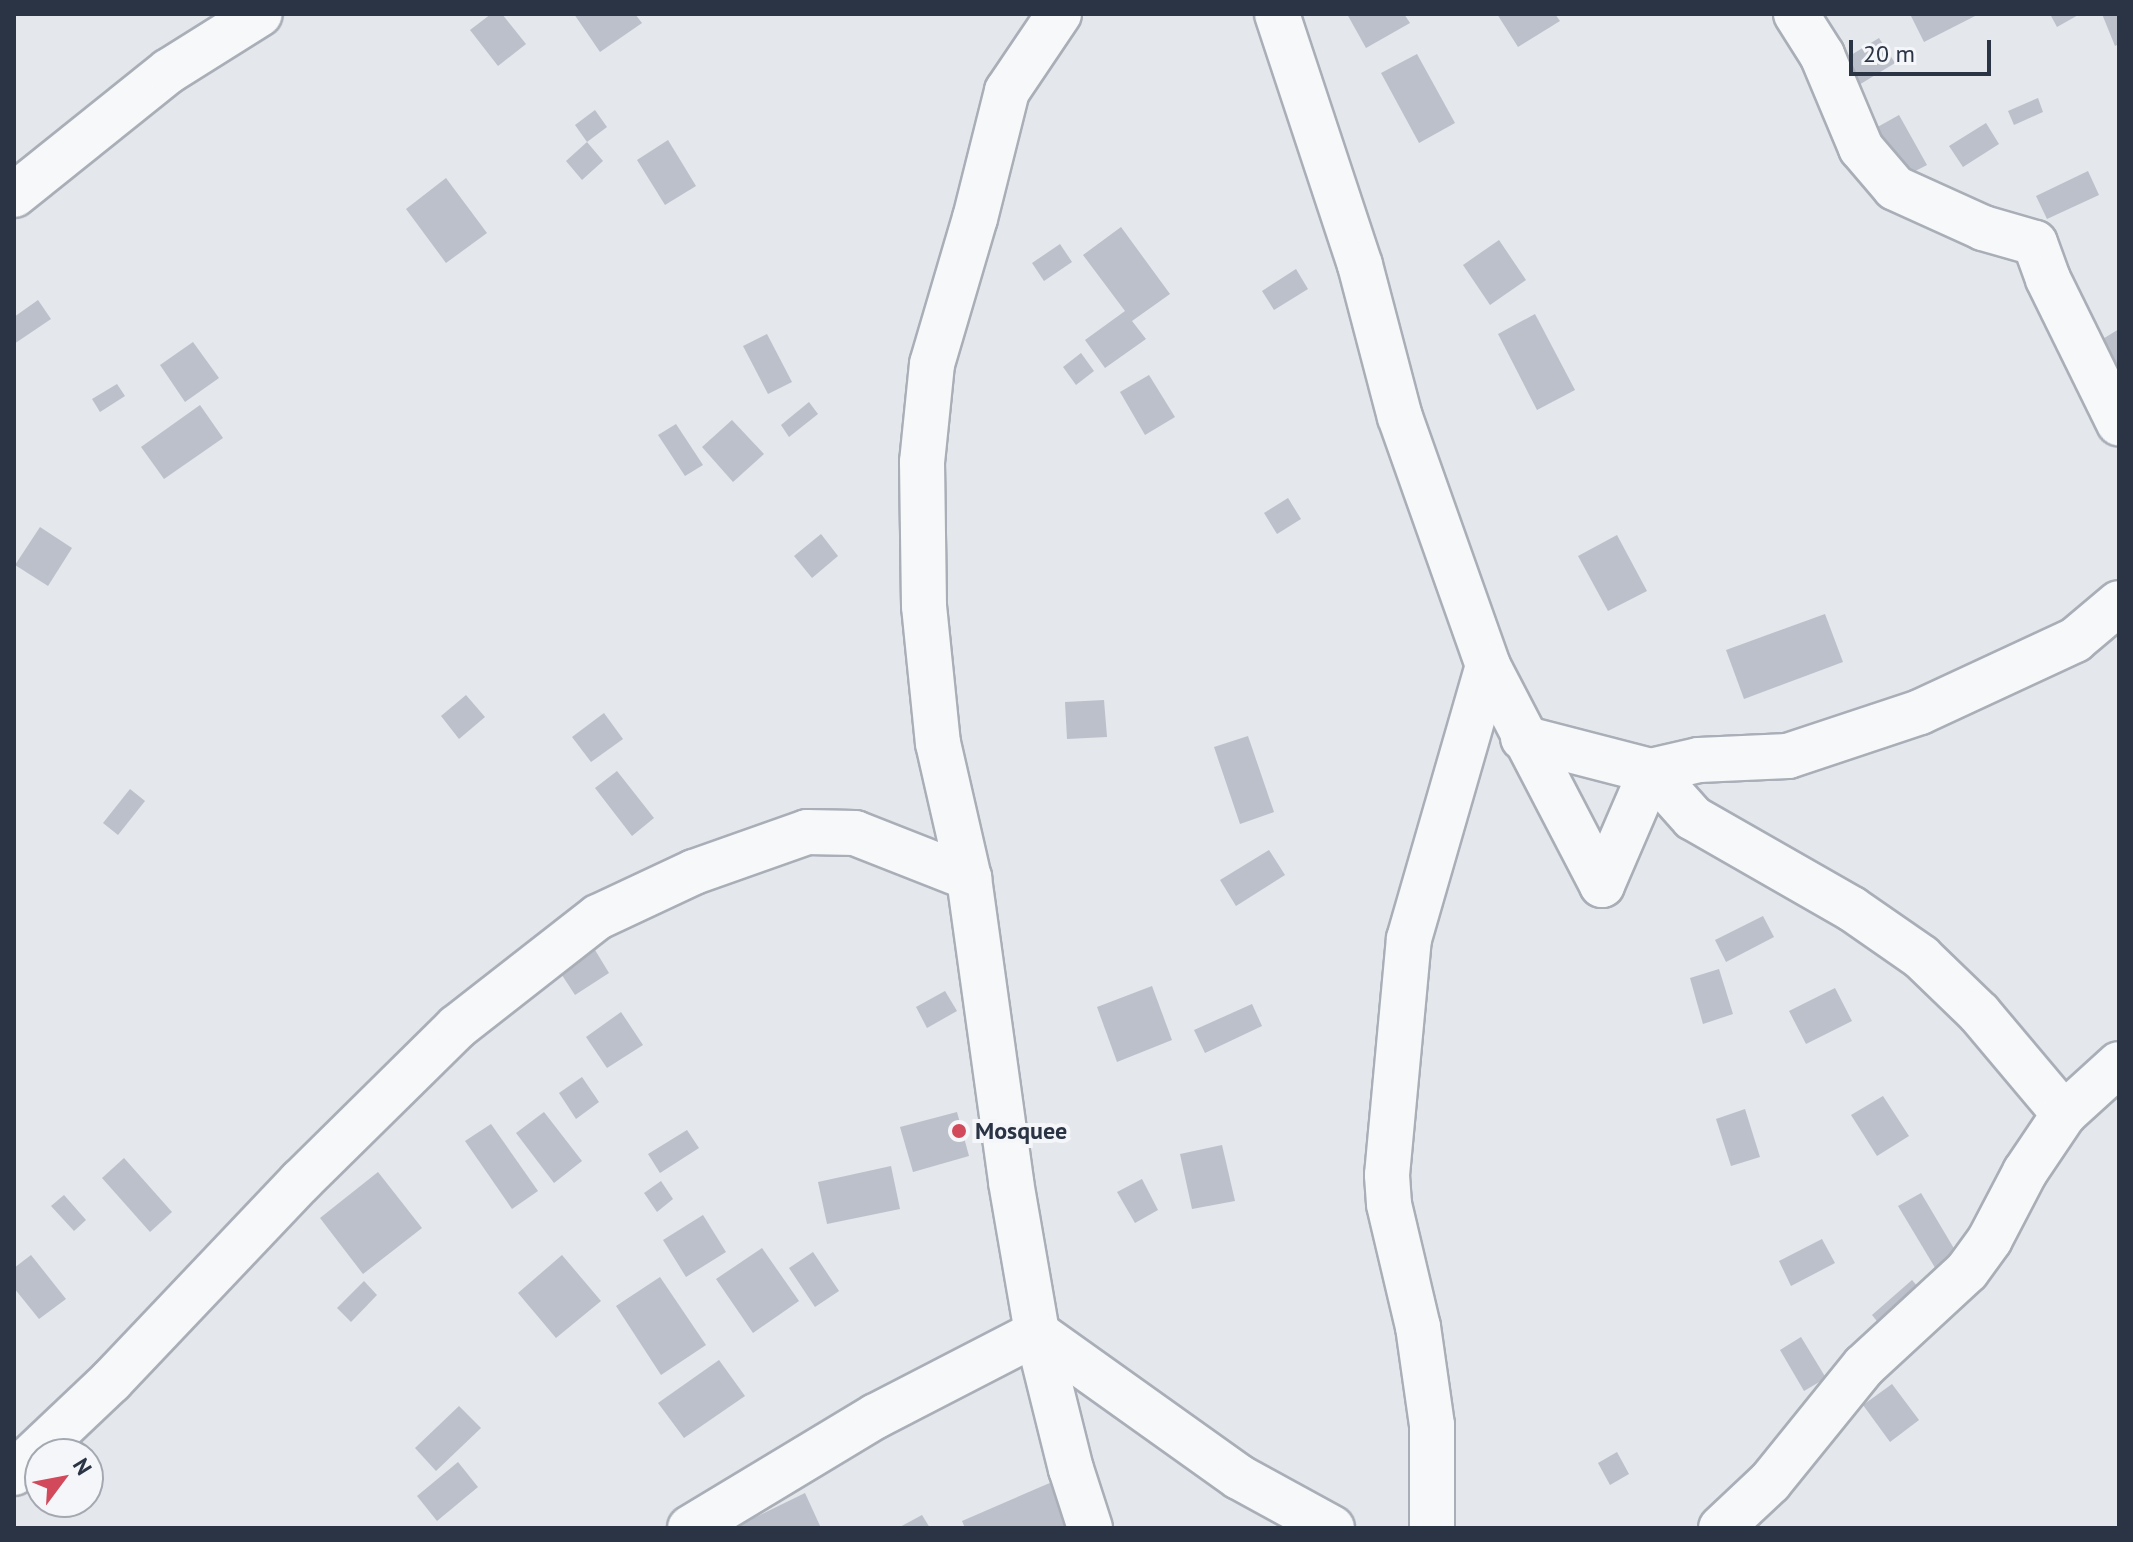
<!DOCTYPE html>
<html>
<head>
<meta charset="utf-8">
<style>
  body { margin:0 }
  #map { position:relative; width:2133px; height:1542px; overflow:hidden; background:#e4e7ec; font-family:"PT Sans",sans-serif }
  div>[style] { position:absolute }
  .building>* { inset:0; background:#bbc0ca }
  .roads { filter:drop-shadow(2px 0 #a9aeb7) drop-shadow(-2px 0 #a9aeb7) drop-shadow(0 2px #a9aeb7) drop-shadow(0 -2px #a9aeb7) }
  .street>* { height:44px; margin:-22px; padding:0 22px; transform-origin:22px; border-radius:22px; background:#f7f8fa }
  .dots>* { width:22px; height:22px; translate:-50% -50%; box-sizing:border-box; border:4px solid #f4f6f9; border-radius:50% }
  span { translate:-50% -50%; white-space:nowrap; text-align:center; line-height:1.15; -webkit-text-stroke:8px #f4f6f9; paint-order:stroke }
  .poi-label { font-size:24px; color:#2b3445; font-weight:700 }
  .left { translate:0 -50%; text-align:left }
  .frame { position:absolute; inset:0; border:16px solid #2b3445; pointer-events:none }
  .north { position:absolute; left:24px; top:1438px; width:80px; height:80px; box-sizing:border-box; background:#f4f6f9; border:2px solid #a4a8b1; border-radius:50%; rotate:58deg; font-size:22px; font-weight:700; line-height:32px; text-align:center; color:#2b3445 }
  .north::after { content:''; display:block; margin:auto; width:28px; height:36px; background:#d1495b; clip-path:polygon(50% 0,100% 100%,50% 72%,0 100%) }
  .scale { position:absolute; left:1849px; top:40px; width:142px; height:36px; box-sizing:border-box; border:4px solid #2b3445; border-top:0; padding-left:10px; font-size:24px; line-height:28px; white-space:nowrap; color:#2b3445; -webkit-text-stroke:6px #f4f6f9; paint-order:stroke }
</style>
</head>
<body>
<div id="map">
  <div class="building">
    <i style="clip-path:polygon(491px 14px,502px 14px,526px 44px,498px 66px,470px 30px)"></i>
    <i style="clip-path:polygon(574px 14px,635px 14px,642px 23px,600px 52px)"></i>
    <i style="clip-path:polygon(1347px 14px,1404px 14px,1410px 23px,1366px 48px)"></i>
    <i style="clip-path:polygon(1497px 14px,1555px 14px,1560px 21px,1518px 47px)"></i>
    <i style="clip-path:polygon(1910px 14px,1979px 14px,1924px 42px)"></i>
    <i style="clip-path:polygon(2050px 14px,2080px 14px,2057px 27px)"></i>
    <i style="clip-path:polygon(2102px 14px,2119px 14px,2119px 44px,2115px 46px)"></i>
    <i style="clip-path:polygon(1879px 38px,1895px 63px,1849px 91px,1833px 66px)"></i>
    <i style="clip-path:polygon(1417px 54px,1455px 123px,1419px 143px,1381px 73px)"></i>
    <i style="clip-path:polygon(2038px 98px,2043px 112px,2014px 125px,2008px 111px)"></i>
    <i style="clip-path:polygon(595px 110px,607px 127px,587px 142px,575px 125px)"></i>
    <i style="clip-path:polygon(1899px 115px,1927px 165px,1892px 183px,1865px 134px)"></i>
    <i style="clip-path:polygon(1986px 123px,1999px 144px,1963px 167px,1949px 146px)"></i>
    <i style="clip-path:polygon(668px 140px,696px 186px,665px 205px,637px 160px)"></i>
    <i style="clip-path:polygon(587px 142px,603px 161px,582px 180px,566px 161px)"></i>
    <i style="clip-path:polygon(2088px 171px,2099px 195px,2047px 219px,2036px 196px)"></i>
    <i style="clip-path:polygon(446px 178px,487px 233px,446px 263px,406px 209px)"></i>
    <i style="clip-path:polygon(1121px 227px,1170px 294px,1132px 321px,1146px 339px,1105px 368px,1085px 340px,1125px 311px,1083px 255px)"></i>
    <i style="clip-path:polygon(1499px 240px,1526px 280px,1490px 305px,1463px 265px)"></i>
    <i style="clip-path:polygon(1060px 244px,1072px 262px,1044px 281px,1032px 263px)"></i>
    <i style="clip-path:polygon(1296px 269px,1308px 289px,1274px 310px,1262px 291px)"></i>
    <i style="clip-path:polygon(38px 300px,51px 319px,14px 344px,14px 317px)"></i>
    <i style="clip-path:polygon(1535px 314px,1575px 390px,1537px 410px,1498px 334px)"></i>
    <i style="clip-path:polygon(2119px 329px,2119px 370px,2110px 375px,2093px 345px)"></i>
    <i style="clip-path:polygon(767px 334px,792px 382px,768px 394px,743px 346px)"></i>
    <i style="clip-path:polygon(193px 342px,219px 378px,185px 402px,160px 365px)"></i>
    <i style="clip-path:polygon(1081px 353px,1094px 371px,1076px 385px,1063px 367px)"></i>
    <i style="clip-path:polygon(1149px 375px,1175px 417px,1145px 435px,1120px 392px)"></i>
    <i style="clip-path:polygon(117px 384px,125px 396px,100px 412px,92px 399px)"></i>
    <i style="clip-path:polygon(809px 402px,818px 414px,789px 437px,781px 425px)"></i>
    <i style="clip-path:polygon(200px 405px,223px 438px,164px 479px,141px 447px)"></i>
    <i style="clip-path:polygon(732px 420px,764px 454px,733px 482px,702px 447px)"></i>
    <i style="clip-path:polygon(676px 424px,703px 465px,685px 476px,658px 435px)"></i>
    <i style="clip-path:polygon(1288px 498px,1301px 519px,1277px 534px,1264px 513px)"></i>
    <i style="clip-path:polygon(40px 527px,72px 548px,48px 586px,15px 565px)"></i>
    <i style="clip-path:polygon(821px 534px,838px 556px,812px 578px,794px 556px)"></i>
    <i style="clip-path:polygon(1617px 535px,1647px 591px,1608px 611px,1578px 556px)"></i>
    <i style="clip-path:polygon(1825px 614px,1843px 662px,1744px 699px,1726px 650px)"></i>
    <i style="clip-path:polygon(466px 695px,485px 717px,459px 739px,441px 716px)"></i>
    <i style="clip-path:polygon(1104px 700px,1107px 737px,1067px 739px,1065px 702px)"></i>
    <i style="clip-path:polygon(604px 713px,623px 739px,591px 762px,572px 737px)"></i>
    <i style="clip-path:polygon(1248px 736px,1274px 812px,1240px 824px,1214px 747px)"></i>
    <i style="clip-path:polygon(617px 771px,654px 818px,632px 836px,595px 788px)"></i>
    <i style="clip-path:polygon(130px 789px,145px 801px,118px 835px,103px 823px)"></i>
    <i style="clip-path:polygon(1269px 850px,1285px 875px,1236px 906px,1220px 880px)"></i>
    <i style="clip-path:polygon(1763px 916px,1774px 937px,1726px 962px,1715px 940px)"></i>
    <i style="clip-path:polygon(595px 950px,609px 973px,575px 995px,560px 972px)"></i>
    <i style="clip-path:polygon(1719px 969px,1733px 1014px,1703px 1024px,1690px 978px)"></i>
    <i style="clip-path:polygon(1152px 986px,1172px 1040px,1117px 1062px,1097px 1007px)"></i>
    <i style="clip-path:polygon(1835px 988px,1852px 1021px,1806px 1044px,1789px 1011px)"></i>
    <i style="clip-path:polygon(945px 991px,957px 1011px,927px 1028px,916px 1007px)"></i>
    <i style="clip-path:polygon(1252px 1004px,1262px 1026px,1205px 1053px,1194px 1030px)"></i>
    <i style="clip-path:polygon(621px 1012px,643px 1045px,607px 1068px,586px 1037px)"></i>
    <i style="clip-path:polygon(582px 1077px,599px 1102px,576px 1119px,559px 1093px)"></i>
    <i style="clip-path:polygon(1883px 1096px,1909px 1136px,1877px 1156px,1851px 1115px)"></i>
    <i style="clip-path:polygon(1745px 1109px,1760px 1157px,1731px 1166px,1716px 1119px)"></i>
    <i style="clip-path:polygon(544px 1112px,582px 1161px,554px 1183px,516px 1133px)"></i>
    <i style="clip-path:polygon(957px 1112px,969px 1156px,913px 1172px,900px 1127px)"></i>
    <i style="clip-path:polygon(491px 1124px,538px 1191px,512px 1209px,465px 1141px)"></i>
    <i style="clip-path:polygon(687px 1130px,699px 1148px,660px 1173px,648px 1154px)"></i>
    <i style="clip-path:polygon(1222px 1145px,1235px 1201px,1192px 1209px,1180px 1154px)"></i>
    <i style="clip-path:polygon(124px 1158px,172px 1212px,150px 1232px,102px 1178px)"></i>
    <i style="clip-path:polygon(891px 1166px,900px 1209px,827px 1224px,818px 1182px)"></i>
    <i style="clip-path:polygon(378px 1172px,422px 1228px,363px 1274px,320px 1218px)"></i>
    <i style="clip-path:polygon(1142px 1179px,1158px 1210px,1135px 1223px,1117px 1192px)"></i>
    <i style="clip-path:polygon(661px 1181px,673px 1199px,657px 1212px,644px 1193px)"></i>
    <i style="clip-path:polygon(1921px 1193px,1959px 1257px,1937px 1271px,1898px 1206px)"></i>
    <i style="clip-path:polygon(64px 1195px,86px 1220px,74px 1231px,51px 1206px)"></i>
    <i style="clip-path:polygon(703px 1215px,726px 1252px,686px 1277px,663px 1240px)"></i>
    <i style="clip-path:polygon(1822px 1239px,1835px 1263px,1791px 1286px,1779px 1261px)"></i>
    <i style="clip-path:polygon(762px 1248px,799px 1301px,753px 1333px,716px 1279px)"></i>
    <i style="clip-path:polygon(813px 1252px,839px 1291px,815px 1307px,789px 1268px)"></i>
    <i style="clip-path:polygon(31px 1255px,66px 1299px,39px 1319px,14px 1288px,14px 1268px)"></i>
    <i style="clip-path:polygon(562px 1255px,601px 1301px,556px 1338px,518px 1293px)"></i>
    <i style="clip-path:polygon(660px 1277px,706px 1345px,661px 1375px,616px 1306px)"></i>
    <i style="clip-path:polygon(1912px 1280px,1925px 1295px,1884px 1330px,1872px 1315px)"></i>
    <i style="clip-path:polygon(364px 1281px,377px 1295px,351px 1322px,337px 1308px)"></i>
    <i style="clip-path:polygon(1801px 1337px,1826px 1378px,1804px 1391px,1780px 1350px)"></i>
    <i style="clip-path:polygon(719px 1360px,745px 1396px,684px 1438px,658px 1403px)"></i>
    <i style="clip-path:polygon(1892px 1384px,1919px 1420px,1890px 1442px,1863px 1405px)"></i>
    <i style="clip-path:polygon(459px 1406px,481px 1428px,436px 1471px,415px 1448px)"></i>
    <i style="clip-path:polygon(1617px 1452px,1629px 1474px,1610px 1485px,1598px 1463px)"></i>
    <i style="clip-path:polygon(458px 1462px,478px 1487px,437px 1521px,417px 1496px)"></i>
    <i style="clip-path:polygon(1052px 1482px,1071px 1528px,965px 1528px,962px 1521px)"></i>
    <i style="clip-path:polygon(805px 1493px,821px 1528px,733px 1528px)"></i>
    <i style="clip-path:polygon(922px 1515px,930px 1528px,898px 1528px)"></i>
  </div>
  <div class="roads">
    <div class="street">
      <i style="left:1059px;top:14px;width:93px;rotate:124deg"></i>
      <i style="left:1007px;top:91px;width:131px;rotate:104.1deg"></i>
      <i style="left:975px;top:218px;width:152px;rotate:106.4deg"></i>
      <i style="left:932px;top:364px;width:99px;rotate:95.8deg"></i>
      <i style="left:922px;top:462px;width:144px;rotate:89.2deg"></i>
      <i style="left:924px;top:606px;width:138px;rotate:84.2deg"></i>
      <i style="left:938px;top:743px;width:139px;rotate:77.1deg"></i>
      <i style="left:969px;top:878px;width:307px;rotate:82.1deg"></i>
      <i style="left:1011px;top:1182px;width:153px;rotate:80.2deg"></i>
      <i style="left:1037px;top:1333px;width:140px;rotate:76deg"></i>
      <i style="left:1071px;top:1469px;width:62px;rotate:72.1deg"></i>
      <i style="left:1277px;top:14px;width:264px;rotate:71.7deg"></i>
      <i style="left:1360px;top:265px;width:157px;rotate:75.3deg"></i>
      <i style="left:1400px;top:417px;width:264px;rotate:70.5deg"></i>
      <i style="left:1488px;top:666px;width:247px;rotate:62.5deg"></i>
      <i style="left:1796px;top:14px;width:49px;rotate:57.6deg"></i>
      <i style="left:1822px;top:55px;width:101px;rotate:67.2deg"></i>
      <i style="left:1861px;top:148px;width:52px;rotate:49.6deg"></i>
      <i style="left:1895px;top:188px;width:97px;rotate:24.4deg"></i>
      <i style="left:1983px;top:228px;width:54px;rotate:16.1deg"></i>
      <i style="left:2035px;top:243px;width:38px;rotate:70deg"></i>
      <i style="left:2048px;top:279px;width:161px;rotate:63.8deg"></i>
      <i style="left:14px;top:195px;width:198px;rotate:-38.7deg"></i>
      <i style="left:169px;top:71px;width:107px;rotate:-32.1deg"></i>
      <i style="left:1523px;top:738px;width:132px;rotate:14.5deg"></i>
      <i style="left:1651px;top:771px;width:49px;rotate:-12.9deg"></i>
      <i style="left:1699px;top:760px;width:89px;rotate:-2.6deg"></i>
      <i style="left:1788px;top:756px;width:139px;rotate:-18.4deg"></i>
      <i style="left:1920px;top:712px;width:171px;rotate:-24.9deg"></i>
      <i style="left:2075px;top:640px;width:57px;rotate:-40.1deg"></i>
      <i style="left:1651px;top:771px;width:63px;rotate:48.2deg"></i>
      <i style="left:1693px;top:818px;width:183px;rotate:29.8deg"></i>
      <i style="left:1852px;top:909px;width:84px;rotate:34.8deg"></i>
      <i style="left:1921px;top:957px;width:81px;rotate:44deg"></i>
      <i style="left:1979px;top:1013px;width:132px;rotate:49.9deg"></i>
      <i style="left:1602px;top:885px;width:124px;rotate:-66.7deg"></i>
      <i style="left:1037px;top:1333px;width:248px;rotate:35.5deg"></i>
      <i style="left:1239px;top:1477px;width:106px;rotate:28.7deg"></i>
      <i style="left:14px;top:1473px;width:134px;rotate:-43.5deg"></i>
      <i style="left:111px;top:1381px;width:276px;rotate:-46.5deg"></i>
      <i style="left:301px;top:1181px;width:219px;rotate:-44.6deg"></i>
      <i style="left:457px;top:1027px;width:179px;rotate:-38deg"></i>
      <i style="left:598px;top:917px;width:106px;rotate:-25.1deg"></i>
      <i style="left:694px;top:872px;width:120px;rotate:-19.5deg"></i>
      <i style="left:807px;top:832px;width:48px;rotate:1.2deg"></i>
      <i style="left:855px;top:833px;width:123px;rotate:21.5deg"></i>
      <i style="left:690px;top:1528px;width:217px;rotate:-31.1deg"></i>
      <i style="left:876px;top:1416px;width:181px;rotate:-27.3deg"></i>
      <i style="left:1432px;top:1528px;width:103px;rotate:-90deg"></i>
      <i style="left:1432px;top:1425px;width:99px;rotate:-98.1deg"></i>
      <i style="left:1418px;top:1327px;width:126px;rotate:-103.3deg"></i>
      <i style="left:1389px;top:1204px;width:29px;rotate:-94deg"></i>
      <i style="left:1387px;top:1175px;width:237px;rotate:-84.7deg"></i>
      <i style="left:1409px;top:939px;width:284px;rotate:-73.9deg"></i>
      <i style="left:1721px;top:1528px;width:67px;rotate:-43.2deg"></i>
      <i style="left:1770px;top:1482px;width:149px;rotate:-51deg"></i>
      <i style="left:1864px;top:1366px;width:140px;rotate:-42.7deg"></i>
      <i style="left:1967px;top:1271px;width:39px;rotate:-54deg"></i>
      <i style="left:1990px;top:1239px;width:76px;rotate:-62.4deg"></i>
      <i style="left:2025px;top:1172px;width:70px;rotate:-56.1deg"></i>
      <i style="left:2064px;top:1114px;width:74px;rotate:-42.3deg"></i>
    </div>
  </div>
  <div class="dots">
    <i style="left:959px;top:1131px;background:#d1495b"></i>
  </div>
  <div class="poi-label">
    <span class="left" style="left:975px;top:1131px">Mosquee</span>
  </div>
  <div class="frame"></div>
  <div class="north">N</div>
  <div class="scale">20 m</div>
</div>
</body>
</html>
